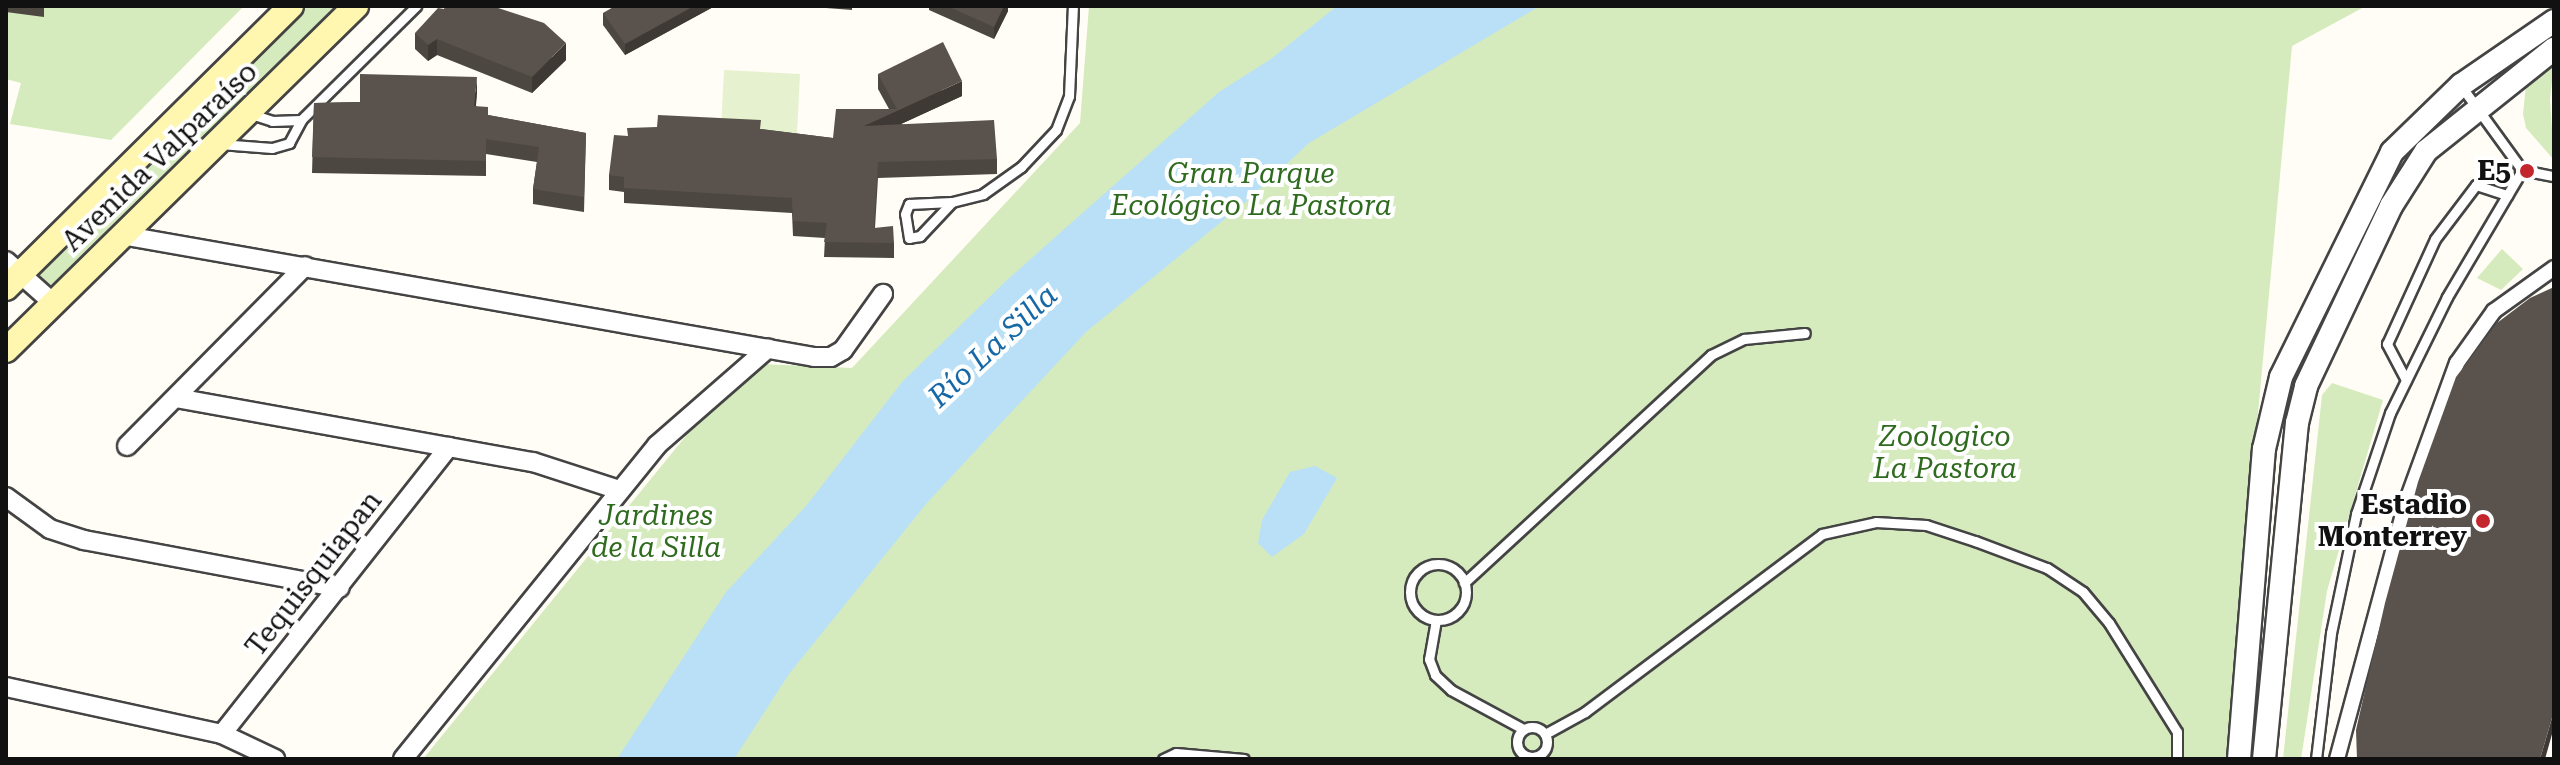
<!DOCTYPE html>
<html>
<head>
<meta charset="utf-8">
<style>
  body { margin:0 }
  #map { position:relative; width:2560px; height:765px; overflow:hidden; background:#fffdf5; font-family:"Roboto Serif",serif }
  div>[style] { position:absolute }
  .green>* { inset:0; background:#d5ebbd }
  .pitch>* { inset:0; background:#e6f2cf }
  .water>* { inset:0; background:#b9e0f7 }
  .roads { filter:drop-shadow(2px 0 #444) drop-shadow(-2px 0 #444) drop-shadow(0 2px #444) drop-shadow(0 -2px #444) }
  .service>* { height:9px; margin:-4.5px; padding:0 4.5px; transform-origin:4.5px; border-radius:4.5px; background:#fff }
  .service>.ring { margin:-4.5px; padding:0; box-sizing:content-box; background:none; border:9px solid #fff; border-radius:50% }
  .pedestrian>* { height:14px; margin:-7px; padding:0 7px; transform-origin:7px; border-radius:7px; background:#fff }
  .minor>* { height:18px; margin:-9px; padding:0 9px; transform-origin:9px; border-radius:9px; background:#fff }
  .tertiary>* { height:22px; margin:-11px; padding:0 11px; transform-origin:11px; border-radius:11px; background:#fff }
  .secondary>* { height:24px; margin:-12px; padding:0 12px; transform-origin:12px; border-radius:12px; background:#fff6b0 }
  .wall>* { inset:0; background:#4d4742 }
  .shaded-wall>* { inset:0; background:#3f3936 }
  .building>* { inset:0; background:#5a524d }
  .dots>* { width:22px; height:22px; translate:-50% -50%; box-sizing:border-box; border:4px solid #fff; border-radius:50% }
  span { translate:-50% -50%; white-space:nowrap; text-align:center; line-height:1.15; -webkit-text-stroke:8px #fff; paint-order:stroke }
  .street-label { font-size:28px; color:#111 }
  .poi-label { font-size:28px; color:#111; font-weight:700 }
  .right { translate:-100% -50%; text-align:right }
  .park-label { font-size:28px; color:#2f6b1f; font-style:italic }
  .water-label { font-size:30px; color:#1768a6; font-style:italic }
  .frame { position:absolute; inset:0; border:8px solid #111; pointer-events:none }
</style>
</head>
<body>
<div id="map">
  <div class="green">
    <i style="clip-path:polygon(6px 6px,244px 6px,111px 140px,10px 124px,21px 83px,6px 79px)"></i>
    <i style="clip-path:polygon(295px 6px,341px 6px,54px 285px,42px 282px,36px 265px)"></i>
    <i style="clip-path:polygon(1089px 6px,2366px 6px,2292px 46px,2226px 759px,423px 759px,698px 421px,762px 364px,852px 368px,1080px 123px)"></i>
    <i style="clip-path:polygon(2554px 64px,2550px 99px,2554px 160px,2526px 128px,2523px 114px,2526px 85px)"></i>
    <i style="clip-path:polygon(2502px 249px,2523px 269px,2501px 290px,2477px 278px)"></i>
    <i style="clip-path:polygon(2332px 383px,2383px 400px,2327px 591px,2301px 759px,2283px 759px,2322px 395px)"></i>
  </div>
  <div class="pitch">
    <i style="clip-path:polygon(724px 70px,800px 74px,797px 133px,721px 129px)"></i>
  </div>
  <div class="water">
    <i style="clip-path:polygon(1337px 6px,1540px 6px,1309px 143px,1247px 201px,1086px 332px,926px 504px,789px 674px,734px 759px,617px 759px,726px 592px,806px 506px,902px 382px,1008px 279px,1219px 92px,1271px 59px)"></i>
    <i style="clip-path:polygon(1315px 466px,1337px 478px,1304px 534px,1272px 557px,1258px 543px,1262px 520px,1290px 472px)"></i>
  </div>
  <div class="roads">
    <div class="service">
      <i style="left:2461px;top:86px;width:104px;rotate:54deg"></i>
      <i style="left:2522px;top:170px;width:33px;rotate:11deg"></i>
      <i style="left:251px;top:114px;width:22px;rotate:18deg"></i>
      <i style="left:272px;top:121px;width:29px;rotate:-2deg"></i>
      <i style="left:220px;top:144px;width:52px;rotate:4.4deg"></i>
      <i style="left:272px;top:148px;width:18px;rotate:-16deg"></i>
      <i style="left:289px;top:143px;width:26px;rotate:-62deg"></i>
      <i style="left:301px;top:120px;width:162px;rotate:-44.7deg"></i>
      <i style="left:952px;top:202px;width:47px;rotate:133.3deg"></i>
      <i style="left:920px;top:236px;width:11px;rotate:170deg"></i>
      <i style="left:909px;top:238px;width:24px;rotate:-99deg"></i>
      <i style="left:905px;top:214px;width:11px;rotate:-68deg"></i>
      <i style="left:909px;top:204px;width:43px;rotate:-2.7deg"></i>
      <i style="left:952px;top:202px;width:32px;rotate:-14deg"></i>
      <i style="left:983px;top:194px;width:47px;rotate:-35.4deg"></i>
      <i style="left:1021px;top:167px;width:51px;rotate:-46.6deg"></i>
      <i style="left:1056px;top:130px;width:36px;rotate:-69deg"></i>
      <i style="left:1069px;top:96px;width:90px;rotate:-87.5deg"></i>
      <i style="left:2406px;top:380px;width:41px;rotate:-117.8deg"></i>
      <i style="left:2387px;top:344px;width:115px;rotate:-65.4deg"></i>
      <i style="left:2435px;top:239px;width:68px;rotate:-52.8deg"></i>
      <i style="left:2476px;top:185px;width:33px;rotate:18deg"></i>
      <i class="ring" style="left:1410px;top:564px;width:47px;height:47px"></i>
      <i style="left:1464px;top:583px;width:336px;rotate:-42.7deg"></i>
      <i style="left:1711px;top:355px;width:37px;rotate:-26deg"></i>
      <i style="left:1744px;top:339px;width:61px;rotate:-5.6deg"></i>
      <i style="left:1436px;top:620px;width:40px;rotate:100deg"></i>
      <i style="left:1429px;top:659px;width:17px;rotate:69deg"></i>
      <i style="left:1435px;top:675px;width:22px;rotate:43deg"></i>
      <i style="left:1451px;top:690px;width:82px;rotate:28.4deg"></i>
      <i class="ring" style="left:1517px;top:727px;width:21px;height:21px"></i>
      <i style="left:1545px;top:734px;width:46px;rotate:-28.8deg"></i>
      <i style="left:1585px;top:712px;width:296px;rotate:-36.9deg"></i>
      <i style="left:1822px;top:534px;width:55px;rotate:-12.5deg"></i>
      <i style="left:1876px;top:522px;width:50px;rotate:3.4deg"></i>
      <i style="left:1926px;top:525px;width:52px;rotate:18.1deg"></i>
      <i style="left:1975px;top:541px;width:77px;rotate:20.6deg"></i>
      <i style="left:2047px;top:568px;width:43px;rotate:33.7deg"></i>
      <i style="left:2083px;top:592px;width:40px;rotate:50deg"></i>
      <i style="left:2109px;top:623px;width:128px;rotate:58deg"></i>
      <i style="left:2177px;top:732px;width:27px;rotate:90deg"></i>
      <i style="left:1163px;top:759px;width:14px;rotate:-25deg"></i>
      <i style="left:1176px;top:753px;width:68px;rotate:5deg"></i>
      <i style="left:2316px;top:759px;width:127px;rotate:-83.2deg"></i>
      <i style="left:2331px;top:633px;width:122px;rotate:-78.1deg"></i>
      <i style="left:2356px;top:514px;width:107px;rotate:-71.4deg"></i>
      <i style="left:2390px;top:413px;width:129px;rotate:-63.8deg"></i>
      <i style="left:2447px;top:297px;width:147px;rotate:-59.4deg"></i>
    </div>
    <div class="pedestrian">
      <i style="left:2337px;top:759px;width:265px;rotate:-74.9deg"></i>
      <i style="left:2406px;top:503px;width:149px;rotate:-70deg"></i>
      <i style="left:2457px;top:363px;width:64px;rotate:-54.6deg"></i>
      <i style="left:2494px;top:311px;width:74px;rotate:-35.6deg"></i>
    </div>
    <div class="minor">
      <i style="left:121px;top:235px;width:704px;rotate:9.98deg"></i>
      <i style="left:814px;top:357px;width:17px"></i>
      <i style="left:831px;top:357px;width:14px;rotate:-30deg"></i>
      <i style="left:843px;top:350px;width:69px;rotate:-54.5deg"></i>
      <i style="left:6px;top:261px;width:62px;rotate:41.7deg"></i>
      <i style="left:176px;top:398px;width:363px;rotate:10.2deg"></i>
      <i style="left:533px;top:462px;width:90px;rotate:18deg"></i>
      <i style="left:127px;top:446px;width:253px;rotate:-45.3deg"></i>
      <i style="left:6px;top:497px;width:54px;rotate:36deg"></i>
      <i style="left:50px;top:529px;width:36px;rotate:18deg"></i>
      <i style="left:84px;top:540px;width:260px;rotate:10.6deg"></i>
      <i style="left:6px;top:687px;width:221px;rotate:12.3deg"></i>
      <i style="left:222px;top:734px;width:59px;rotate:25.3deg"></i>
      <i style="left:222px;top:734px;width:366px;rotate:-51.7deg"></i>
      <i style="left:403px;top:759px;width:404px;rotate:-51deg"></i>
      <i style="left:657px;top:445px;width:147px;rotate:-41.1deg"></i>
    </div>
    <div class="tertiary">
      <i style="left:2239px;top:759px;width:311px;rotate:-85.4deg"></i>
      <i style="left:2264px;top:449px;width:74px;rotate:-76.7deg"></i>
      <i style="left:2281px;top:377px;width:251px;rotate:-63.7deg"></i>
      <i style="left:2392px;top:152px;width:96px;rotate:-44.2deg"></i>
      <i style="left:2461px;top:85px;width:113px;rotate:-34.5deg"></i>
      <i style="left:2264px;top:759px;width:338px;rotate:-84.4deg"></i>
      <i style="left:2297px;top:423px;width:38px;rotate:-76deg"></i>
      <i style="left:2306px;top:386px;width:199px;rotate:-64.7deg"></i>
      <i style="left:2391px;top:206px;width:65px;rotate:-57.5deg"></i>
      <i style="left:2426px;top:151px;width:164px;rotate:-38.6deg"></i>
    </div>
    <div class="secondary">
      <i style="left:6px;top:288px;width:401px;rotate:-44.7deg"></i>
      <i style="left:6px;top:350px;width:491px;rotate:-44.5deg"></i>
    </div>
  </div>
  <div class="wall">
    <i style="clip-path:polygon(6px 6px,44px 6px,44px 17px,6px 12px)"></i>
    <i style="clip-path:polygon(715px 6px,625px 55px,603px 25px,603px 13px)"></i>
    <i style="clip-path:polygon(813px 6px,852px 6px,852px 10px,813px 7px)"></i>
    <i style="clip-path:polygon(929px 6px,1008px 6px,1008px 11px,994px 39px,929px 10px)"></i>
    <i style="clip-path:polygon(415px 33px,566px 60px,532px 93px,437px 55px,428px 61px,415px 49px)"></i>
    <i style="clip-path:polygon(878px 74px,962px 96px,901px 124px,997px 159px,997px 174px,878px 178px,875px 228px,894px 243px,894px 258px,824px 257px,825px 238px,793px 236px,792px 213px,624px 203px,624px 192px,609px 190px,609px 175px,627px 136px,761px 129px,833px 138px,889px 109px,878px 89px)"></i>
    <i style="clip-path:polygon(477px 92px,476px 106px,488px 115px,586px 133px,584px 212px,533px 204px,533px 189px,537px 162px,486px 154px,486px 176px,312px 173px,314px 103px,360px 102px)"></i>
  </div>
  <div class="shaded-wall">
    <i style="clip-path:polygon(694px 6px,715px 6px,625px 55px,625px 44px)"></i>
    <i style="clip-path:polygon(1004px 6px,1008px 6px,1008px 11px,994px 39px,994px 27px)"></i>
    <i style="clip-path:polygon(437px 39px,437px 55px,428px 61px,428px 45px)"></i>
    <i style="clip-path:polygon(566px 43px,566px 60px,532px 93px,532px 77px)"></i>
    <i style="clip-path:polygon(477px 77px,477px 92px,474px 122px,474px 106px)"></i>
    <i style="clip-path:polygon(962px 81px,962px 96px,864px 141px,864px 126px)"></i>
    <i style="clip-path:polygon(2554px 711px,2554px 727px,2545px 759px,2540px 759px)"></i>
  </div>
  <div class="building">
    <i style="clip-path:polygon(445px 6px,492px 6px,544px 23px,566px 43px,532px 77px,437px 39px,428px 45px,415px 33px,438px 8px,444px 9px)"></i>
    <i style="clip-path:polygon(615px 6px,694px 6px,625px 44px,603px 13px)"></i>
    <i style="clip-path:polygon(947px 6px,1004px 6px,994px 27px)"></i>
    <i style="clip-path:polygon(943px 42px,962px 81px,864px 126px,994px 120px,997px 159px,878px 162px,874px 228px,893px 226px,894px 243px,824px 242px,827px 223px,793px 221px,792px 198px,624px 188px,624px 177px,609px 175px,614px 135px,628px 136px,627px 128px,657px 127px,658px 115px,761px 120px,760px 129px,833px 138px,836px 109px,897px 109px,878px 74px)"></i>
    <i style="clip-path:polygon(360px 74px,477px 77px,474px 106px,488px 107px,488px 115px,586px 133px,584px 197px,533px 189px,539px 147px,486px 139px,486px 161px,312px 157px,314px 103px,360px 102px)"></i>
    <i style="clip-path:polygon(2554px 287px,2554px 711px,2540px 759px,2357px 759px,2356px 730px,2385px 603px,2418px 482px,2456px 377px,2497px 323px,2530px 298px)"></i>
  </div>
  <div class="dots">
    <i style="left:2527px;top:171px;background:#c4262e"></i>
    <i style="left:2483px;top:521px;background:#c4262e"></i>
  </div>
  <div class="street-label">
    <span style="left:160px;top:157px;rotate:-44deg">Avenida Valparaíso</span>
    <span style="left:314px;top:574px;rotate:-52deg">Tequisquiapan</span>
  </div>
  <div class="poi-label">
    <span class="right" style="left:2511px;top:171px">E5</span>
    <span class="right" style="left:2467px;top:521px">Estadio<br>Monterrey</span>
  </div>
  <div class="park-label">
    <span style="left:1251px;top:190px">Gran Parque<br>Ecológico La Pastora</span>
    <span style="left:1945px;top:453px">Zoologico<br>La Pastora</span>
    <span style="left:656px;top:532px">Jardines<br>de la Silla</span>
  </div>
  <div class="water-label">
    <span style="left:993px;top:346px;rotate:-43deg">Río La Silla</span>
  </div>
  <div class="frame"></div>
</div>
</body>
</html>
